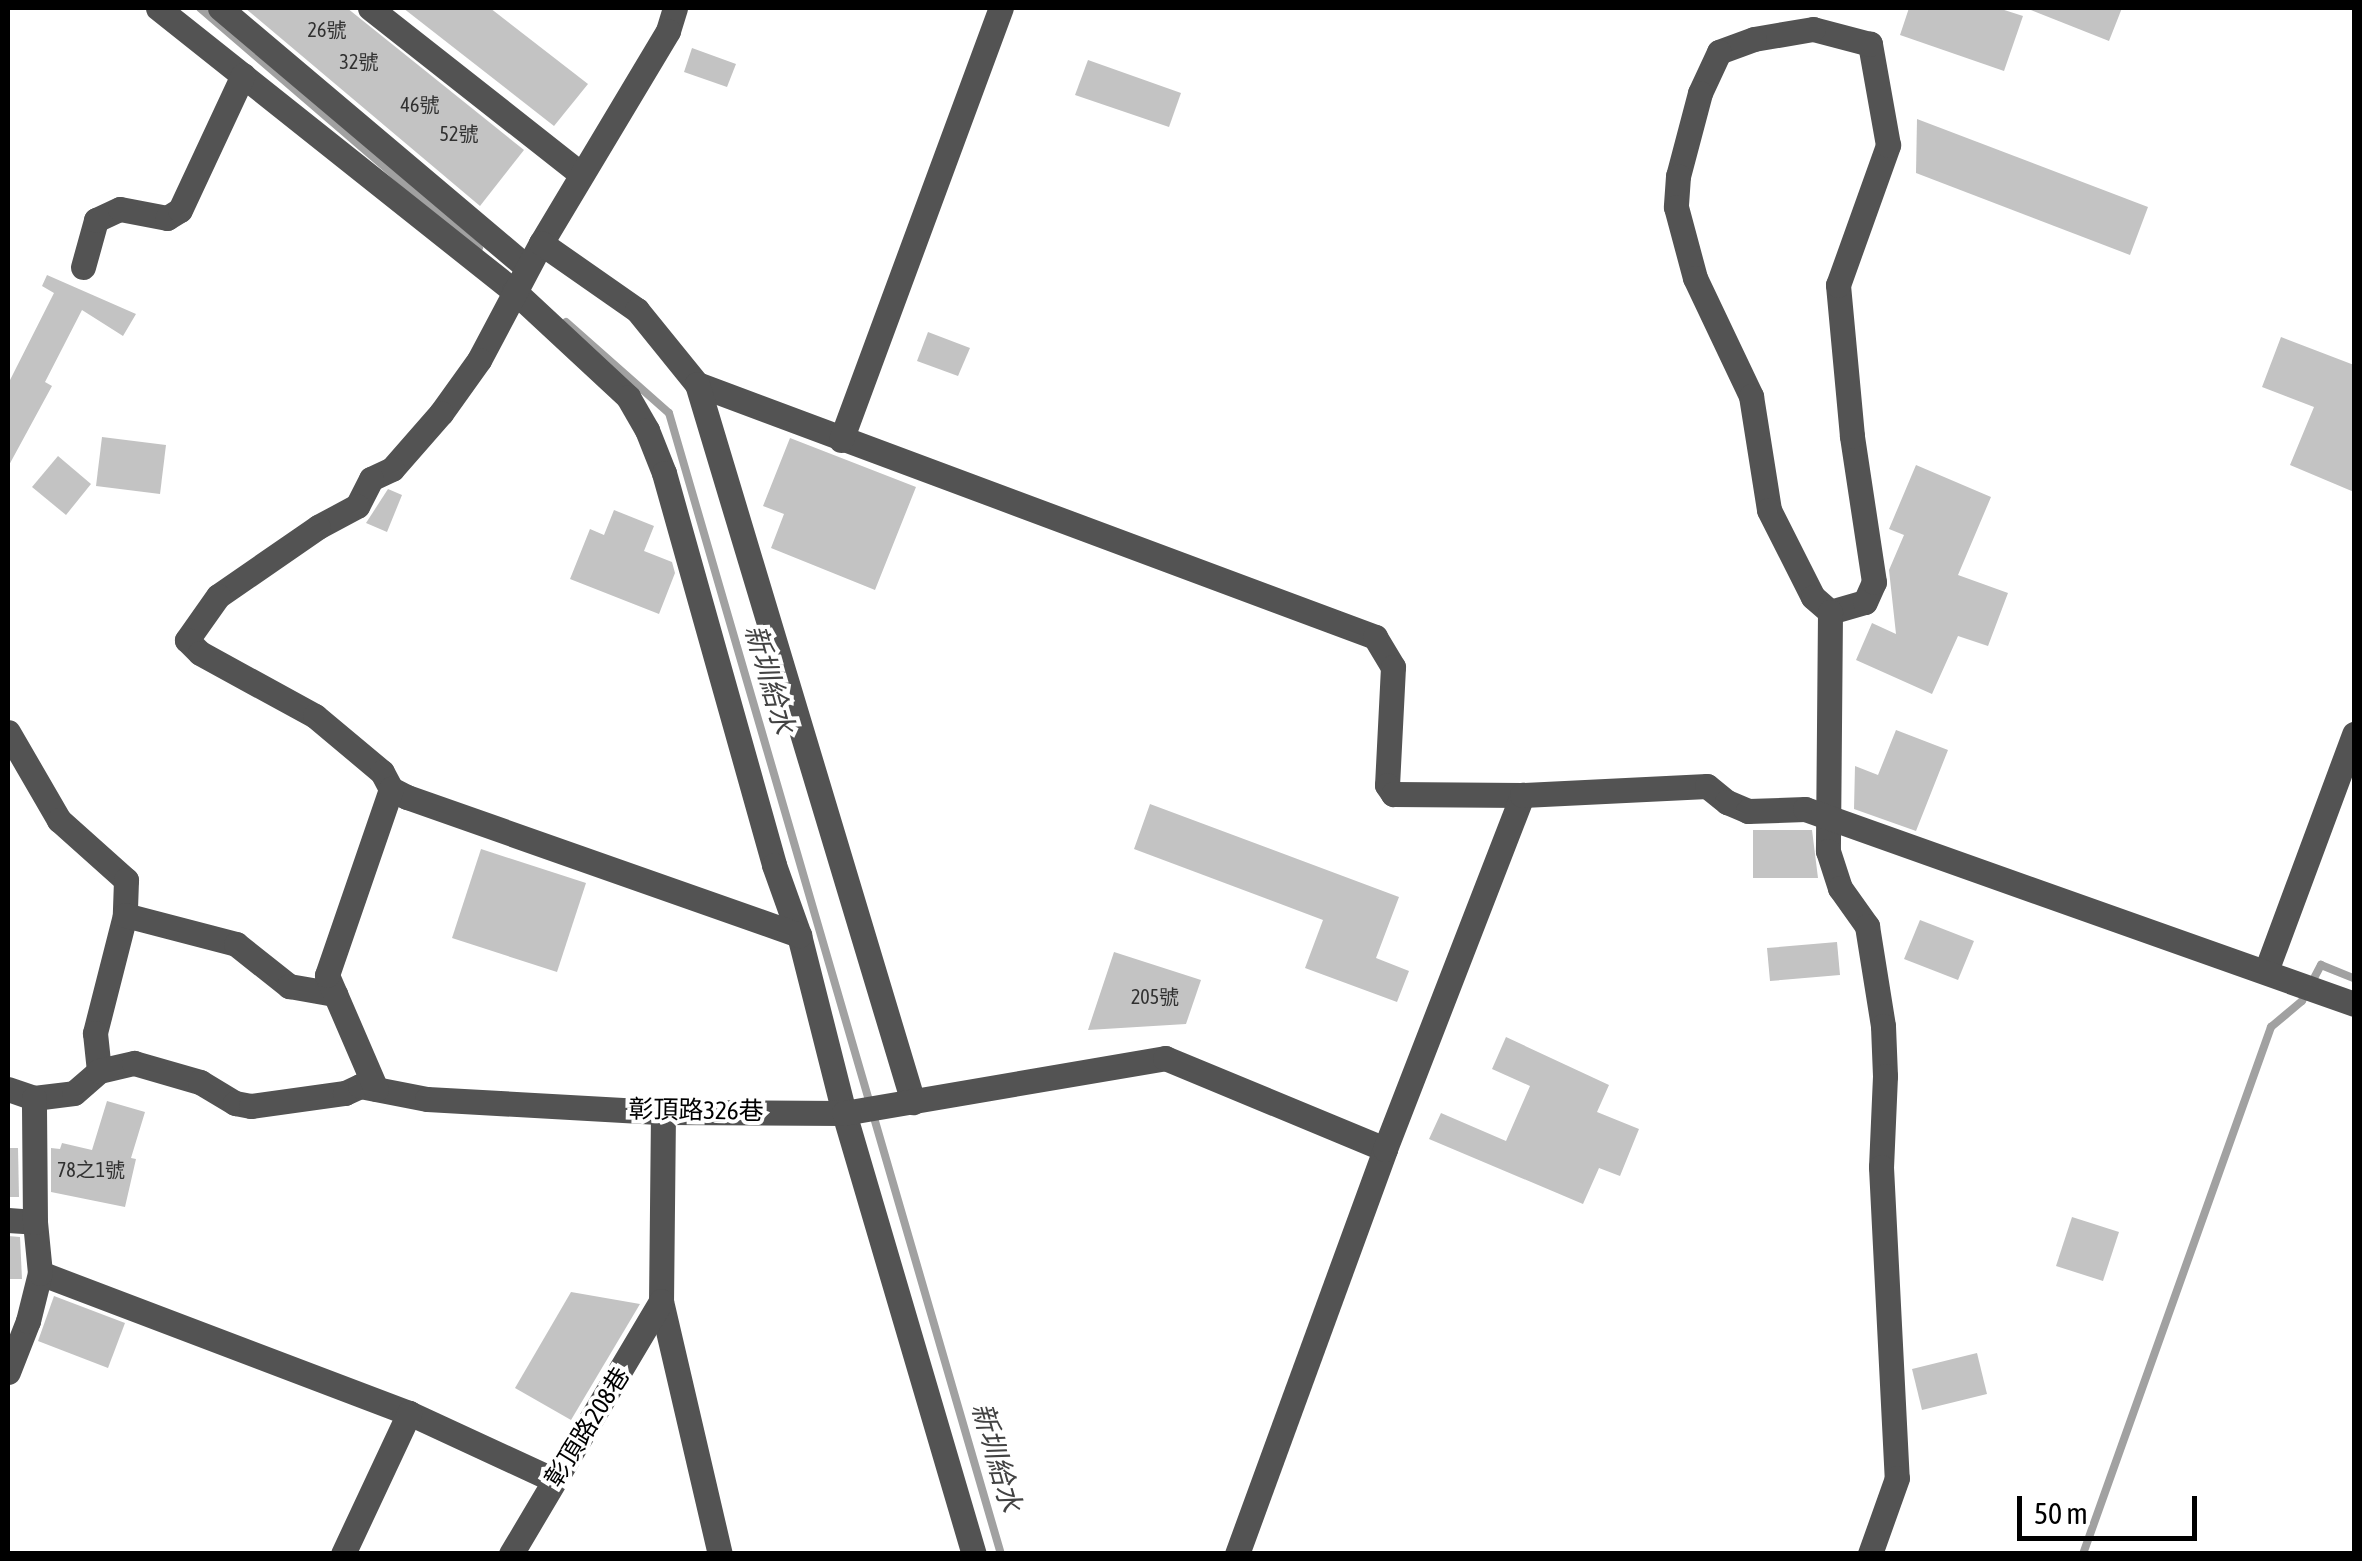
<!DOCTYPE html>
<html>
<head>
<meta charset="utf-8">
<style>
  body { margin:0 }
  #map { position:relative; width:2362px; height:1561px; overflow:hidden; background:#fff; font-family:"Asap Condensed","Noto Sans TC",sans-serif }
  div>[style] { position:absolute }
  .stream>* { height:8px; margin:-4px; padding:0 4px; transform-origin:4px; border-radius:4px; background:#a1a1a1 }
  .building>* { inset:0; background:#c3c3c3 }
  .minor>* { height:25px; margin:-12.5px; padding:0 12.5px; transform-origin:12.5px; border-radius:12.5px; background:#535353 }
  span { translate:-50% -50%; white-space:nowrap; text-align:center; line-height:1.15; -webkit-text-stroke:8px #fff; paint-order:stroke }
  .number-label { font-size:20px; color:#313131 }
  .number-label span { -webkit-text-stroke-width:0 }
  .street-label { font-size:25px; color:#000 }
  .water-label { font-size:28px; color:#424242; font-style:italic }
  .frame { position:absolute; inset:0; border:10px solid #000; pointer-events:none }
  .scale { position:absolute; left:2017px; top:1496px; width:180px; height:45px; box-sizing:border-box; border:5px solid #000; border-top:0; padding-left:12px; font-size:30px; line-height:35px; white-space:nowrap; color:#000; -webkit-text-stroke:8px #fff; paint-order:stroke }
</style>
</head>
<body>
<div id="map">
  <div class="stream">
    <i style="left:200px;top:8px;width:368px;rotate:40.7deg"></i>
    <i style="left:566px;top:322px;width:137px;rotate:41.5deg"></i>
    <i style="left:669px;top:413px;width:1188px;rotate:73.78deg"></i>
    <i style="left:2083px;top:1554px;width:560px;rotate:-70.37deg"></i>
    <i style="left:2271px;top:1027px;width:40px;rotate:-40deg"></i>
    <i style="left:2302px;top:1001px;width:41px;rotate:-62.2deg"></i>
    <i style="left:2321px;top:965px;width:35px;rotate:22deg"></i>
  </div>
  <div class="building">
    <i style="clip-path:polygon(245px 8px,347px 8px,524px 150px,480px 206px)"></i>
    <i style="clip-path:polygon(403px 8px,490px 8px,588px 84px,554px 126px)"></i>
    <i style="clip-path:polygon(1909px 8px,1998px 8px,2023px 16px,2004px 71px,1900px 35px)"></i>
    <i style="clip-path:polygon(2026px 8px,2122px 8px,2109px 41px)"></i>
    <i style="clip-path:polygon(692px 48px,736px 64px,727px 87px,684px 72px)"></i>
    <i style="clip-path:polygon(1088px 60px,1181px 93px,1169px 127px,1075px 95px)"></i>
    <i style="clip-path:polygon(1917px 119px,2148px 207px,2130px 255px,1916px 173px)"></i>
    <i style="clip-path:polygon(47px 275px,136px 314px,123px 336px,82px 310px,45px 382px,52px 386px,8px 467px,8px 384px,54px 293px,42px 286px)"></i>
    <i style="clip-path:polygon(928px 332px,970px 348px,958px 376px,917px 361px)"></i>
    <i style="clip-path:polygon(2281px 337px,2354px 365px,2354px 492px,2290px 465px,2314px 407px,2262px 387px)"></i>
    <i style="clip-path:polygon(102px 437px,166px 445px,160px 494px,96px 486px)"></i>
    <i style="clip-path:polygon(790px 438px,916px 487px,875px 590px,771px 548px,784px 514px,763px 506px)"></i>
    <i style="clip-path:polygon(58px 456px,91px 484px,66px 515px,32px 487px)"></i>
    <i style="clip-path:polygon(1916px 465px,1991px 497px,1958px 575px,2008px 593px,1988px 646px,1958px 636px,1932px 694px,1856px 660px,1872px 623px,1896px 634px,1889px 570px,1904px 535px,1889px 529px)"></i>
    <i style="clip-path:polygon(388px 489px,402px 495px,387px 532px,366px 523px)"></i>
    <i style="clip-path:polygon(614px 510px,654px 526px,644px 551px,672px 562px,675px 573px,659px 614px,570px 579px,590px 529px,604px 535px)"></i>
    <i style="clip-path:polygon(1896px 730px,1948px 750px,1916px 831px,1854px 809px,1855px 766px,1878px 775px)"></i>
    <i style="clip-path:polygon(1150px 804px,1399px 897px,1376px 958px,1409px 971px,1397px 1002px,1305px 968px,1323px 920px,1134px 849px)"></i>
    <i style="clip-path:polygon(1753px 830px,1812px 830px,1818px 878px,1753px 878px)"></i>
    <i style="clip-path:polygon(481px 849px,586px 883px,557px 972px,452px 938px)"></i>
    <i style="clip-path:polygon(1920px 920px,1974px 941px,1958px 980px,1904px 959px)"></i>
    <i style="clip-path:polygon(1837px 942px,1840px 975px,1770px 981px,1767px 948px)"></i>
    <i style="clip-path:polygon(1114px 952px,1201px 980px,1186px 1024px,1088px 1030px)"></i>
    <i style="clip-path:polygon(1506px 1037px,1609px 1085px,1597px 1112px,1639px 1129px,1620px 1176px,1599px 1168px,1583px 1204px,1429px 1139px,1441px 1113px,1506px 1141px,1530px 1086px,1492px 1069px)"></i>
    <i style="clip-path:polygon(107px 1101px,145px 1112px,131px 1158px,136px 1159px,125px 1207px,51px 1192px,51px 1148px,60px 1149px,62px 1143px,92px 1150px)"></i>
    <i style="clip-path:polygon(8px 1148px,18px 1148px,19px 1197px,8px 1197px)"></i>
    <i style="clip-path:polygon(2072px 1217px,2119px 1232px,2103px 1281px,2056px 1266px)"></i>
    <i style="clip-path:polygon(8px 1236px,20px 1237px,22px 1279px,8px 1279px)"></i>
    <i style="clip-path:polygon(571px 1292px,640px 1304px,571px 1420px,515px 1388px)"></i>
    <i style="clip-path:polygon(54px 1296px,125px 1323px,108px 1368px,38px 1341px)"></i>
    <i style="clip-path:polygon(1977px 1353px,1987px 1394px,1922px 1410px,1912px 1369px)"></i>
  </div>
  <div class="minor">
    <i style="left:158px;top:8px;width:455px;rotate:38.5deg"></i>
    <i style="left:514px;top:291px;width:156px;rotate:42.9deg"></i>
    <i style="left:628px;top:397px;width:38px;rotate:60deg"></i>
    <i style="left:647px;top:430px;width:46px;rotate:68.4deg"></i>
    <i style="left:664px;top:473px;width:407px;rotate:74.3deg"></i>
    <i style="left:774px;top:865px;width:74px;rotate:70.3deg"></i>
    <i style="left:799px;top:935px;width:184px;rotate:75.8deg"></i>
    <i style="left:844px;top:1113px;width:460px;rotate:73.6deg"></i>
    <i style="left:220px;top:8px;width:402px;rotate:40.2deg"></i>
    <i style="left:370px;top:8px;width:268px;rotate:38.2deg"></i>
    <i style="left:675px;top:8px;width:24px;rotate:107deg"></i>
    <i style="left:668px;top:31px;width:247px;rotate:120.9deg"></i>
    <i style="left:541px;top:243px;width:132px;rotate:117.9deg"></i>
    <i style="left:479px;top:360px;width:65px;rotate:125.6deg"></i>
    <i style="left:441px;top:413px;width:74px;rotate:131.2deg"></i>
    <i style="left:392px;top:469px;width:23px;rotate:155deg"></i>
    <i style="left:371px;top:479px;width:30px;rotate:117deg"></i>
    <i style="left:357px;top:506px;width:44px;rotate:151.7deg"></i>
    <i style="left:318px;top:527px;width:121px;rotate:145.4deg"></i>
    <i style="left:218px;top:596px;width:54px;rotate:125.2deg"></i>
    <i style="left:187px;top:640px;width:18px;rotate:45deg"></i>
    <i style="left:200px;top:653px;width:131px;rotate:28.7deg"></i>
    <i style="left:315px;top:716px;width:87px;rotate:39.9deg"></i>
    <i style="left:382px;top:772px;width:19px;rotate:62deg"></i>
    <i style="left:391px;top:789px;width:18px;rotate:27deg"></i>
    <i style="left:407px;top:797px;width:416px;rotate:19.4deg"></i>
    <i style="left:541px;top:243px;width:117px;rotate:34.9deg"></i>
    <i style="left:637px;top:310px;width:95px;rotate:51deg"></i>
    <i style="left:697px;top:384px;width:724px;rotate:20.46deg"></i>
    <i style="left:1375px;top:637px;width:35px;rotate:59deg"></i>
    <i style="left:1393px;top:667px;width:118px;rotate:92.9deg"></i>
    <i style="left:1387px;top:785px;width:11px;rotate:56deg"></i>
    <i style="left:1393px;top:794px;width:129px;rotate:0.4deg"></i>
    <i style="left:83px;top:267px;width:49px;rotate:-74.5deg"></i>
    <i style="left:96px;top:220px;width:26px;rotate:-25deg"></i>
    <i style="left:120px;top:209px;width:48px;rotate:10.8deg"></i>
    <i style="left:167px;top:218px;width:15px;rotate:-32deg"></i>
    <i style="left:180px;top:210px;width:149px;rotate:-65deg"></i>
    <i style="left:697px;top:384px;width:750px;rotate:73.26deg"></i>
    <i style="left:841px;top:440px;width:461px;rotate:-69.7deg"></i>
    <i style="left:1830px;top:612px;width:36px;rotate:-16deg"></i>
    <i style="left:1865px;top:602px;width:22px;rotate:-66deg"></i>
    <i style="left:1874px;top:582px;width:148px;rotate:-98.6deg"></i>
    <i style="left:1852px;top:436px;width:152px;rotate:-95.3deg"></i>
    <i style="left:1838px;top:285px;width:149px;rotate:-70.3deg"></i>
    <i style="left:1888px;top:145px;width:103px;rotate:-100.1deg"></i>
    <i style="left:1870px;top:44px;width:59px;rotate:-165.3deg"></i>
    <i style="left:1813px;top:29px;width:60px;rotate:170.4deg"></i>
    <i style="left:1754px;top:39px;width:37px;rotate:160deg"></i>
    <i style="left:1719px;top:52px;width:45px;rotate:114.9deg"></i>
    <i style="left:1700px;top:93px;width:86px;rotate:104.8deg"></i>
    <i style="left:1678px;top:176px;width:31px;rotate:94deg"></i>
    <i style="left:1676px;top:207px;width:73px;rotate:75deg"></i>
    <i style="left:1695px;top:278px;width:131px;rotate:64.6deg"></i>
    <i style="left:1751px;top:396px;width:115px;rotate:81deg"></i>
    <i style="left:1769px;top:510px;width:97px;rotate:63.2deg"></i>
    <i style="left:1813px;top:597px;width:23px;rotate:41deg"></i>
    <i style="left:1830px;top:612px;width:239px;rotate:90.5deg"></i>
    <i style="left:1828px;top:851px;width:39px;rotate:72deg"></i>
    <i style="left:1840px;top:888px;width:47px;rotate:54.6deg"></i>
    <i style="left:1867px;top:926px;width:101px;rotate:80.9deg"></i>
    <i style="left:1883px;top:1026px;width:50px;rotate:87.7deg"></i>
    <i style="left:1885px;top:1076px;width:91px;rotate:92.5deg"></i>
    <i style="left:1881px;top:1167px;width:311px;rotate:87.1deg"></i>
    <i style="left:1897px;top:1478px;width:81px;rotate:109.6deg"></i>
    <i style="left:8px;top:732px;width:102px;rotate:59.9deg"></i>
    <i style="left:59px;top:820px;width:90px;rotate:41.8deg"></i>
    <i style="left:126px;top:880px;width:35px;rotate:92deg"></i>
    <i style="left:125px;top:915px;width:122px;rotate:104.3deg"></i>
    <i style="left:95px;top:1033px;width:38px;rotate:84deg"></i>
    <i style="left:125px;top:915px;width:115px;rotate:14.6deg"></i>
    <i style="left:236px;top:944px;width:68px;rotate:38.4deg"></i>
    <i style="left:289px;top:986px;width:47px;rotate:9.9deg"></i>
    <i style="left:2266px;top:971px;width:253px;rotate:-69.6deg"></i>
    <i style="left:8px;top:1089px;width:28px;rotate:19deg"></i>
    <i style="left:34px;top:1098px;width:40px;rotate:-7.1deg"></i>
    <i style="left:74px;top:1093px;width:33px;rotate:-41deg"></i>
    <i style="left:99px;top:1071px;width:36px;rotate:-13deg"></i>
    <i style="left:134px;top:1063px;width:69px;rotate:16.1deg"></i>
    <i style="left:200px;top:1082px;width:41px;rotate:31deg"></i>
    <i style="left:235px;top:1103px;width:16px;rotate:11deg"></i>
    <i style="left:251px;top:1106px;width:95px;rotate:-7.9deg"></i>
    <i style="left:345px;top:1093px;width:17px;rotate:-25deg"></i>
    <i style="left:360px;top:1086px;width:68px;rotate:11deg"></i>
    <i style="left:427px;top:1099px;width:236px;rotate:3.2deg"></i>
    <i style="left:663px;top:1112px;width:181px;rotate:0.3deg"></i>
    <i style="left:844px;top:1113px;width:326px;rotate:-9.7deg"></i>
    <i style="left:1165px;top:1058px;width:238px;rotate:22.5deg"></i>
    <i style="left:376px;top:1089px;width:124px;rotate:-113.3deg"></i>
    <i style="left:327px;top:975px;width:197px;rotate:-71deg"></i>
    <i style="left:663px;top:1112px;width:189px;rotate:90.6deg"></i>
    <i style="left:661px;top:1301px;width:260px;rotate:76.9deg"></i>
    <i style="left:8px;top:1220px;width:27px;rotate:4deg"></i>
    <i style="left:40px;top:1273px;width:395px;rotate:20.8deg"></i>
    <i style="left:409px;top:1413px;width:160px;rotate:24.8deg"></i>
    <i style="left:8px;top:1372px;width:55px;rotate:-68.6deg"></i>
    <i style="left:28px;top:1321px;width:49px;rotate:-76deg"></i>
    <i style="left:40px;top:1273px;width:51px;rotate:-95.6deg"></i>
    <i style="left:35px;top:1222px;width:124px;rotate:-90.5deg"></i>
    <i style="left:343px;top:1554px;width:156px;rotate:-64.9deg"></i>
    <i style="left:511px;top:1554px;width:294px;rotate:-59.3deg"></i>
    <i style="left:1237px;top:1554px;width:431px;rotate:-69.9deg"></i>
    <i style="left:1385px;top:1149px;width:380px;rotate:-68.8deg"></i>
    <i style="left:1522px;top:795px;width:185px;rotate:-2.8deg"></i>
    <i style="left:1707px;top:786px;width:26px;rotate:39deg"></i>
    <i style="left:1727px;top:802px;width:23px;rotate:23deg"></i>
    <i style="left:1748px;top:811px;width:57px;rotate:-2deg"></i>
    <i style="left:1805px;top:809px;width:583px;rotate:19.55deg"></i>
  </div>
  <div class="number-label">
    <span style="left:327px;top:29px">26號</span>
    <span style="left:359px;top:61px">32號</span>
    <span style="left:420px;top:104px">46號</span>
    <span style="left:459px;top:133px">52號</span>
    <span style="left:1155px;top:996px">205號</span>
    <span style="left:91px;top:1169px">78之1號</span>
  </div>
  <div class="street-label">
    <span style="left:696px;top:1110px;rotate:1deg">彰頂路326巷</span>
    <span style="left:587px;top:1427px;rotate:-58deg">彰頂路208巷</span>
  </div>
  <div class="water-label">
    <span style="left:770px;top:679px;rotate:74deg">新圳給水</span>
    <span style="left:997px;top:1457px;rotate:74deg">新圳給水</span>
  </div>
  <div class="frame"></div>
  <div class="scale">50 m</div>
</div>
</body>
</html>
